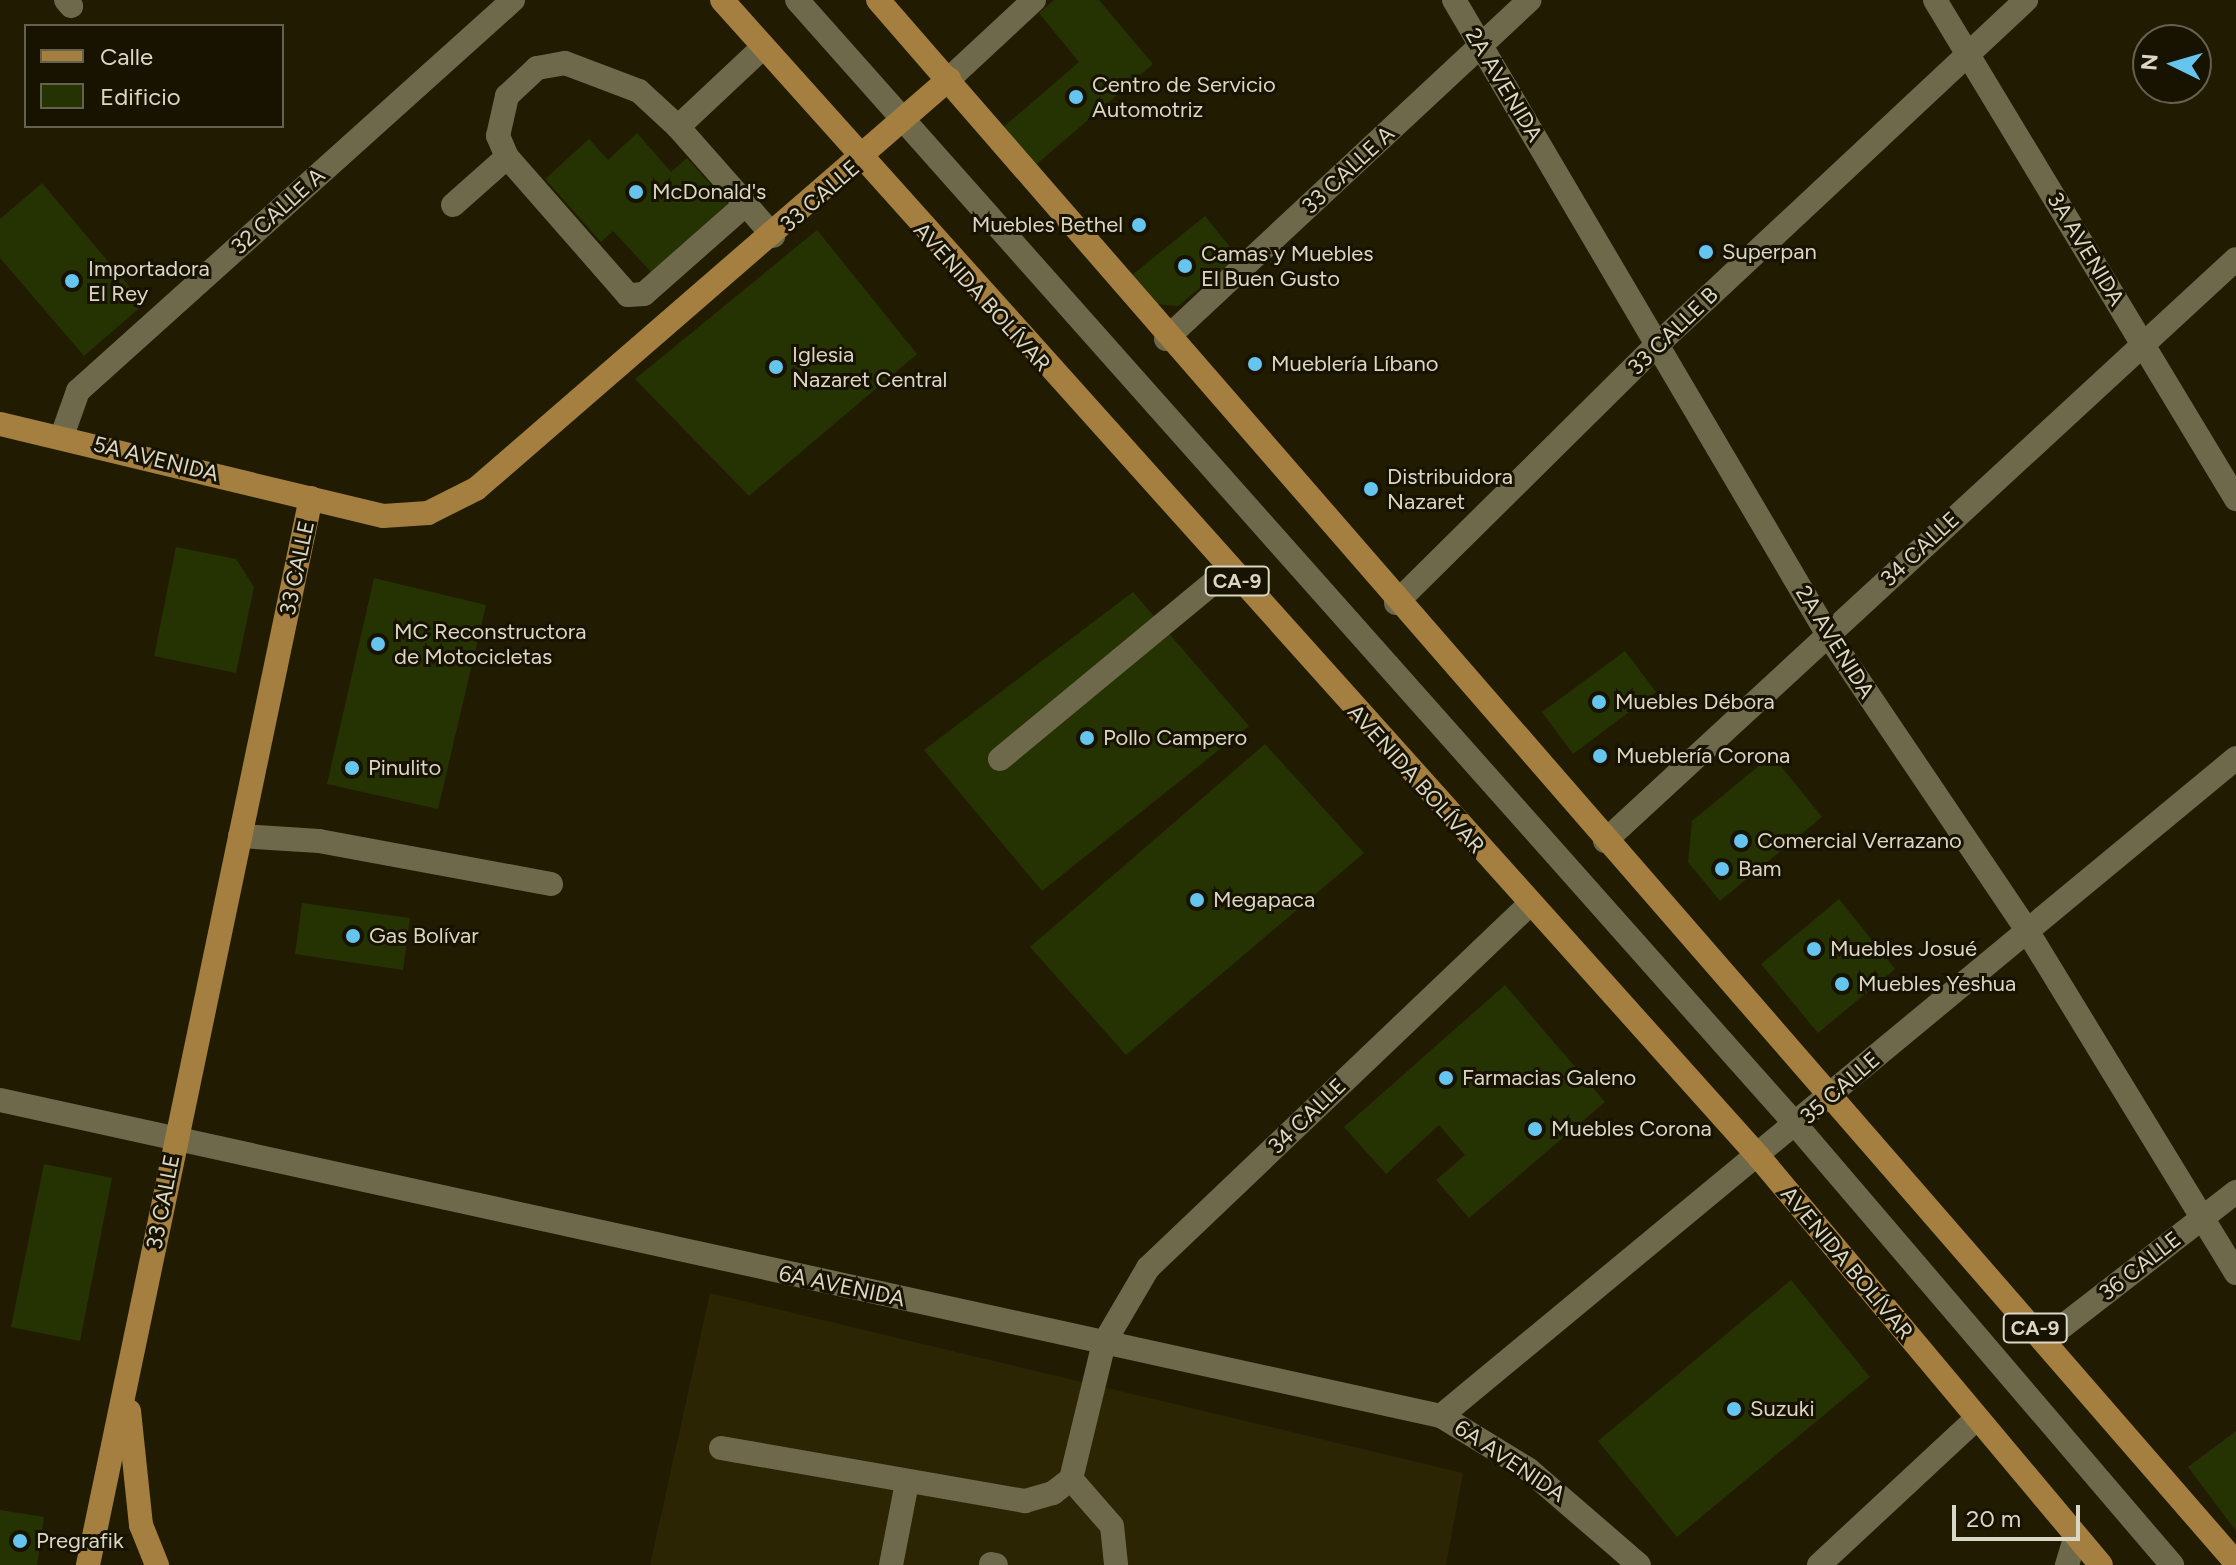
<!DOCTYPE html>
<html>
<head>
<meta charset="utf-8">
<style>
  body { margin:0 }
  #map { position:relative; width:2236px; height:1565px; overflow:hidden; background:#211c01; font-family:Figtree,sans-serif }
  div>[style] { position:absolute }
  .built>* { inset:0; background:#2b2504 }
  .building>* { inset:0; background:#253302 }
  .minor>* { height:24px; margin:-12px; padding:0 12px; transform-origin:12px; border-radius:12px; background:#6e694b }
  .major>* { height:24px; margin:-12px; padding:0 12px; transform-origin:12px; border-radius:12px; background:#a47f3f }
  .dots>* { width:22px; height:22px; translate:-50% -50%; box-sizing:border-box; border:4px solid #181300; border-radius:50% }
  span { translate:-50% -50%; white-space:nowrap; text-align:center; line-height:1.15; -webkit-text-stroke:6px #181300; paint-order:stroke }
  .shield-label span { padding:2px 6px; background:#181300; border:2px solid; border-radius:6px; -webkit-text-stroke-width:0 }
  .shield-label { font-size:20px; color:#dad7c6; font-weight:700 }
  .poi-label { font-size:22px; color:#dad7c6 }
  .left { translate:0 -50%; text-align:left }
  .right { translate:-100% -50%; text-align:right }
  .street-label { font-size:22px; color:#dad7c6 }
  .legend { position:absolute; left:24px; top:24px; width:260px; height:104px; box-sizing:border-box; background:#181300; border:2px solid #66614f; margin:0; padding:10px 14px; list-style:none; font-size:24px; color:#dad7c6 }
  .legend li { display:flex; align-items:center; gap:16px; height:40px }
  .legend b { width:40px; border:2px solid #66614f }
  .north { position:absolute; left:2132px; top:24px; width:80px; height:80px; box-sizing:border-box; background:#181300; border:2px solid #66614f; border-radius:50%; rotate:275deg; font-size:22px; font-weight:700; line-height:32px; text-align:center; color:#dad7c6 }
  .north::after { content:''; display:block; margin:auto; width:28px; height:36px; background:#65c5ee; clip-path:polygon(50% 0,100% 100%,50% 72%,0 100%) }
  .scale { position:absolute; left:1952px; top:1505px; width:128px; height:36px; box-sizing:border-box; border:4px solid #dad7c6; border-top:0; padding-left:10px; font-size:24px; line-height:28px; white-space:nowrap; color:#dad7c6; -webkit-text-stroke:6px #181300; paint-order:stroke }
</style>
</head>
<body>
<div id="map">
  <div class="built">
    <i style="clip-path:polygon(710px 1293px,1463px 1473px,1446px 1565px,650px 1565px)"></i>
  </div>
  <div class="building">
    <i style="clip-path:polygon(1054px 0,1099px 0,1153px 64px,1031px 169px,999px 131px,1079px 62px,1039px 13px)"></i>
    <i style="clip-path:polygon(637px 133px,671px 172px,687px 158px,728px 204px,652px 273px,613px 231px,601px 242px,545px 179px,589px 139px,608px 160px)"></i>
    <i style="clip-path:polygon(42px 183px,144px 304px,84px 356px,0 258px,0 219px)"></i>
    <i style="clip-path:polygon(1205px 216px,1238px 257px,1178px 306px,1155px 304px,1132px 275px)"></i>
    <i style="clip-path:polygon(817px 230px,917px 354px,749px 496px,635px 379px)"></i>
    <i style="clip-path:polygon(176px 547px,236px 559px,254px 587px,236px 673px,154px 656px)"></i>
    <i style="clip-path:polygon(374px 578px,486px 605px,438px 809px,327px 784px)"></i>
    <i style="clip-path:polygon(1133px 592px,1249px 726px,1042px 891px,924px 750px)"></i>
    <i style="clip-path:polygon(1625px 651px,1656px 692px,1573px 754px,1542px 712px)"></i>
    <i style="clip-path:polygon(1265px 744px,1364px 853px,1126px 1055px,1030px 947px)"></i>
    <i style="clip-path:polygon(1772px 755px,1822px 817px,1720px 901px,1688px 862px,1692px 821px)"></i>
    <i style="clip-path:polygon(1839px 899px,1895px 969px,1818px 1033px,1761px 964px)"></i>
    <i style="clip-path:polygon(302px 903px,410px 918px,403px 970px,295px 954px)"></i>
    <i style="clip-path:polygon(1505px 985px,1605px 1102px,1469px 1218px,1436px 1180px,1465px 1155px,1439px 1125px,1386px 1174px,1344px 1127px)"></i>
    <i style="clip-path:polygon(44px 1164px,112px 1178px,80px 1341px,11px 1327px)"></i>
    <i style="clip-path:polygon(1791px 1280px,1870px 1377px,1677px 1537px,1598px 1441px)"></i>
    <i style="clip-path:polygon(2236px 1431px,2236px 1531px,2188px 1467px)"></i>
    <i style="clip-path:polygon(0 1510px,44px 1517px,37px 1565px,0 1565px)"></i>
  </div>
  <div class="minor">
    <i style="left:66px;top:0;width:8px;rotate:50deg"></i>
    <i style="left:797px;top:0;width:1505px;rotate:48.39deg"></i>
    <i style="left:1796px;top:1125px;width:579px;rotate:49.48deg"></i>
    <i style="left:1454px;top:0;width:737px;rotate:59.5deg"></i>
    <i style="left:1828px;top:635px;width:354px;rotate:56deg"></i>
    <i style="left:2026px;top:929px;width:403px;rotate:58.6deg"></i>
    <i style="left:1935px;top:0;width:583px;rotate:58.9deg"></i>
    <i style="left:949px;top:79px;width:116px;rotate:-42.9deg"></i>
    <i style="left:678px;top:127px;width:115px;rotate:-43.2deg"></i>
    <i style="left:746px;top:204px;width:136px;rotate:138.6deg"></i>
    <i style="left:644px;top:294px;width:16px;rotate:176deg"></i>
    <i style="left:628px;top:295px;width:184px;rotate:-131.2deg"></i>
    <i style="left:507px;top:157px;width:23px;rotate:-113deg"></i>
    <i style="left:498px;top:136px;width:41px;rotate:-77.3deg"></i>
    <i style="left:507px;top:96px;width:41px;rotate:-43deg"></i>
    <i style="left:537px;top:68px;width:28px;rotate:-10deg"></i>
    <i style="left:565px;top:63px;width:79px;rotate:20.7deg"></i>
    <i style="left:639px;top:91px;width:53px;rotate:42.7deg"></i>
    <i style="left:678px;top:127px;width:103px;rotate:48.6deg"></i>
    <i style="left:746px;top:204px;width:5px;rotate:53deg"></i>
    <i style="left:749px;top:208px;width:37px;rotate:49deg"></i>
    <i style="left:453px;top:205px;width:72px;rotate:-41.6deg"></i>
    <i style="left:1166px;top:339px;width:497px;rotate:-43deg"></i>
    <i style="left:62px;top:436px;width:48px;rotate:-70.4deg"></i>
    <i style="left:78px;top:391px;width:585px;rotate:-41.95deg"></i>
    <i style="left:1396px;top:603px;width:368px;rotate:-44.7deg"></i>
    <i style="left:1658px;top:344px;width:504px;rotate:-43.07deg"></i>
    <i style="left:1000px;top:759px;width:295px;rotate:-39.6deg"></i>
    <i style="left:240px;top:836px;width:79px;rotate:3.6deg"></i>
    <i style="left:319px;top:841px;width:236px;rotate:10.5deg"></i>
    <i style="left:1605px;top:841px;width:858px;rotate:-42.69deg"></i>
    <i style="left:0;top:1100px;width:1475px;rotate:12.37deg"></i>
    <i style="left:1441px;top:1416px;width:103px;rotate:31.5deg"></i>
    <i style="left:1529px;top:1470px;width:145px;rotate:40.8deg"></i>
    <i style="left:2045px;top:1340px;width:242px;rotate:-37.8deg"></i>
    <i style="left:1441px;top:1416px;width:1032px;rotate:-39.61deg"></i>
    <i style="left:721px;top:1448px;width:309px;rotate:9.9deg"></i>
    <i style="left:1025px;top:1501px;width:29px;rotate:-16deg"></i>
    <i style="left:1053px;top:1493px;width:23px;rotate:-38deg"></i>
    <i style="left:1071px;top:1479px;width:140px;rotate:-76.4deg"></i>
    <i style="left:1104px;top:1343px;width:87px;rotate:-59.6deg"></i>
    <i style="left:1148px;top:1268px;width:528px;rotate:-43.62deg"></i>
    <i style="left:1071px;top:1479px;width:62px;rotate:48.9deg"></i>
    <i style="left:1112px;top:1526px;width:39px;rotate:84deg"></i>
    <i style="left:991px;top:1564px;width:5px;rotate:11deg"></i>
    <i style="left:891px;top:1565px;width:84px;rotate:-79deg"></i>
    <i style="left:1819px;top:1565px;width:214px;rotate:-42.9deg"></i>
    <i style="left:2067px;top:1565px;width:30px;rotate:-73deg"></i>
  </div>
  <div class="major">
    <i style="left:722px;top:0;width:1554px;rotate:48.13deg"></i>
    <i style="left:1759px;top:1157px;width:532px;rotate:50.03deg"></i>
    <i style="left:878px;top:0;width:2071px;rotate:49.01deg"></i>
    <i style="left:0;top:424px;width:394px;rotate:13.5deg"></i>
    <i style="left:383px;top:516px;width:45px;rotate:-3.8deg"></i>
    <i style="left:428px;top:513px;width:54px;rotate:-26.6deg"></i>
    <i style="left:476px;top:489px;width:626px;rotate:-40.92deg"></i>
    <i style="left:129px;top:1411px;width:115px;rotate:84deg"></i>
    <i style="left:141px;top:1525px;width:43px;rotate:68.2deg"></i>
    <i style="left:88px;top:1565px;width:1090px;rotate:-78.2deg"></i>
  </div>
  <div class="dots">
    <i style="left:1076px;top:97px;background:#65c5ee"></i>
    <i style="left:636px;top:192px;background:#65c5ee"></i>
    <i style="left:1139px;top:225px;background:#65c5ee"></i>
    <i style="left:1706px;top:252px;background:#65c5ee"></i>
    <i style="left:1185px;top:266px;background:#65c5ee"></i>
    <i style="left:72px;top:281px;background:#65c5ee"></i>
    <i style="left:1255px;top:364px;background:#65c5ee"></i>
    <i style="left:776px;top:367px;background:#65c5ee"></i>
    <i style="left:1371px;top:489px;background:#65c5ee"></i>
    <i style="left:378px;top:644px;background:#65c5ee"></i>
    <i style="left:1599px;top:702px;background:#65c5ee"></i>
    <i style="left:1087px;top:738px;background:#65c5ee"></i>
    <i style="left:1600px;top:756px;background:#65c5ee"></i>
    <i style="left:352px;top:768px;background:#65c5ee"></i>
    <i style="left:1741px;top:841px;background:#65c5ee"></i>
    <i style="left:1722px;top:869px;background:#65c5ee"></i>
    <i style="left:1197px;top:900px;background:#65c5ee"></i>
    <i style="left:353px;top:936px;background:#65c5ee"></i>
    <i style="left:1814px;top:949px;background:#65c5ee"></i>
    <i style="left:1842px;top:984px;background:#65c5ee"></i>
    <i style="left:1446px;top:1078px;background:#65c5ee"></i>
    <i style="left:1535px;top:1129px;background:#65c5ee"></i>
    <i style="left:1734px;top:1409px;background:#65c5ee"></i>
    <i style="left:20px;top:1541px;background:#65c5ee"></i>
  </div>
  <div class="shield-label">
    <span style="left:1237px;top:581px">CA-9</span>
    <span style="left:2035px;top:1328px">CA-9</span>
  </div>
  <div class="poi-label">
    <span class="left" style="left:1092px;top:97px">Centro de Servicio<br>Automotriz</span>
    <span class="left" style="left:652px;top:192px">McDonald's</span>
    <span class="right" style="left:1123px;top:225px">Muebles Bethel</span>
    <span class="left" style="left:1722px;top:252px">Superpan</span>
    <span class="left" style="left:1201px;top:266px">Camas y Muebles<br>El Buen Gusto</span>
    <span class="left" style="left:88px;top:281px">Importadora<br>El Rey</span>
    <span class="left" style="left:792px;top:367px">Iglesia<br>Nazaret Central</span>
    <span class="left" style="left:1271px;top:364px">Mueblería Líbano</span>
    <span class="left" style="left:1387px;top:489px">Distribuidora<br>Nazaret</span>
    <span class="left" style="left:394px;top:644px">MC Reconstructora<br>de Motocicletas</span>
    <span class="left" style="left:1615px;top:702px">Muebles Débora</span>
    <span class="left" style="left:1103px;top:738px">Pollo Campero</span>
    <span class="left" style="left:1616px;top:756px">Mueblería Corona</span>
    <span class="left" style="left:368px;top:768px">Pinulito</span>
    <span class="left" style="left:1757px;top:841px">Comercial Verrazano</span>
    <span class="left" style="left:1738px;top:869px">Bam</span>
    <span class="left" style="left:1213px;top:900px">Megapaca</span>
    <span class="left" style="left:369px;top:936px">Gas Bolívar</span>
    <span class="left" style="left:1830px;top:949px">Muebles Josué</span>
    <span class="left" style="left:1858px;top:984px">Muebles Yeshua</span>
    <span class="left" style="left:1462px;top:1078px">Farmacias Galeno</span>
    <span class="left" style="left:1551px;top:1129px">Muebles Corona</span>
    <span class="left" style="left:1750px;top:1409px">Suzuki</span>
    <span class="left" style="left:36px;top:1541px">Pregrafik</span>
  </div>
  <div class="street-label">
    <span style="left:1504px;top:85px;rotate:59deg">2A AVENIDA</span>
    <span style="left:1348px;top:170px;rotate:-43deg">33 CALLE A</span>
    <span style="left:820px;top:196px;rotate:-41deg">33 CALLE</span>
    <span style="left:278px;top:211px;rotate:-42deg">32 CALLE A</span>
    <span style="left:2086px;top:249px;rotate:59deg">3A AVENIDA</span>
    <span style="left:982px;top:297px;rotate:48deg">AVENIDA BOLÍVAR</span>
    <span style="left:1673px;top:331px;rotate:-44deg">33 CALLE B</span>
    <span style="left:156px;top:459px;rotate:14deg">5A AVENIDA</span>
    <span style="left:1920px;top:549px;rotate:-43deg">34 CALLE</span>
    <span style="left:297px;top:568px;rotate:-78deg">33 CALLE</span>
    <span style="left:1835px;top:642px;rotate:58deg">2A AVENIDA</span>
    <span style="left:1416px;top:779px;rotate:48deg">AVENIDA BOLÍVAR</span>
    <span style="left:1840px;top:1088px;rotate:-41deg">35 CALLE</span>
    <span style="left:1307px;top:1116px;rotate:-44deg">34 CALLE</span>
    <span style="left:163px;top:1202px;rotate:-79deg">33 CALLE</span>
    <span style="left:1847px;top:1263px;rotate:50deg">AVENIDA BOLÍVAR</span>
    <span style="left:2140px;top:1266px;rotate:-38deg">36 CALLE</span>
    <span style="left:842px;top:1286px;rotate:12deg">6A AVENIDA</span>
    <span style="left:1510px;top:1461px;rotate:34deg">6A AVENIDA</span>
  </div>
  <ul class="legend">
  <li><b style="height:10px;background:#a47f3f"></b>Calle</li>
  <li><b style="height:22px;background:#253302"></b>Edificio</li>
  </ul>
  <div class="north">N</div>
  <div class="scale">20 m</div>
</div>
</body>
</html>
